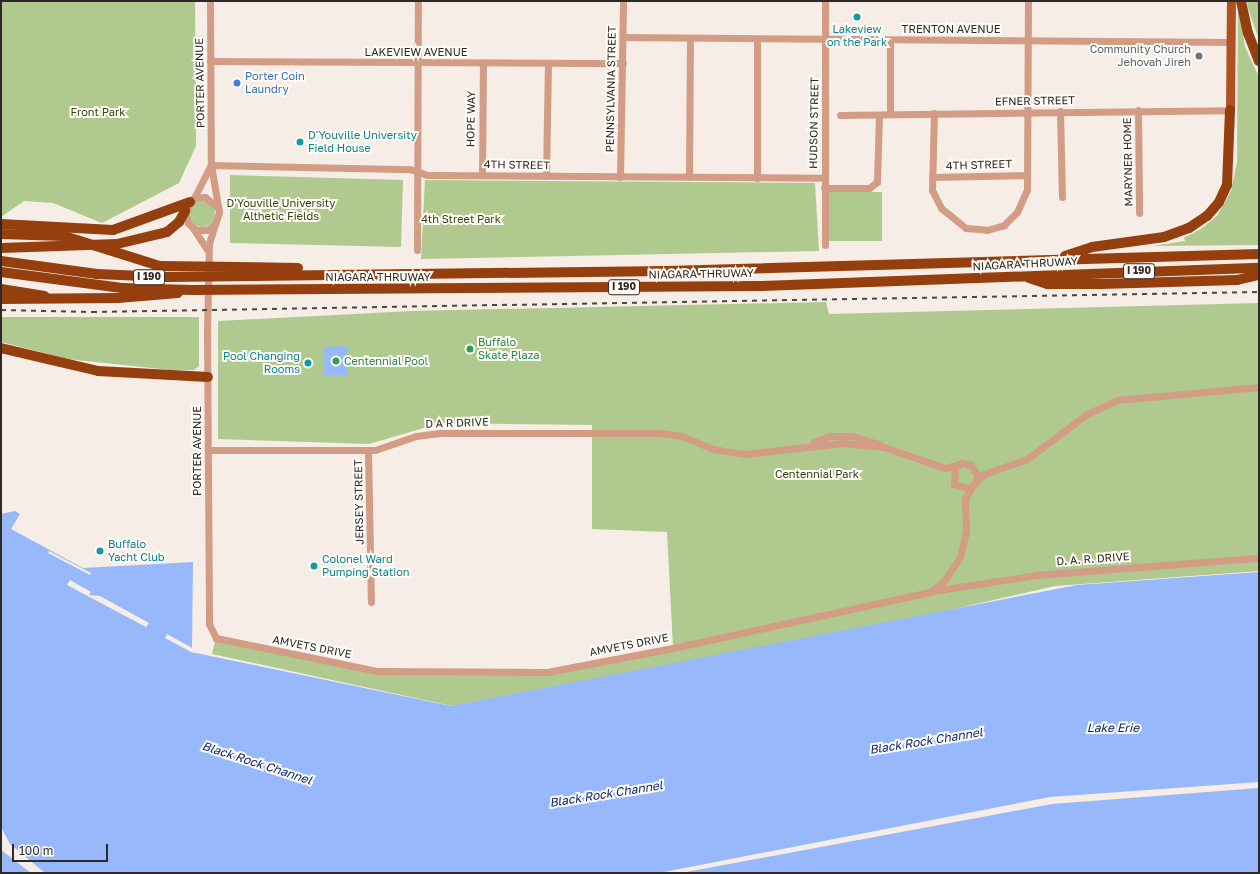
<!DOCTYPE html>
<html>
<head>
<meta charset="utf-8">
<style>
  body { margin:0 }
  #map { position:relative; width:1260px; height:874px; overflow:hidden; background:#f6ede6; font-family:"Golos Text",sans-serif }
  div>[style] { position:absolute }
  .green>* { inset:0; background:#b0c98e }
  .round { border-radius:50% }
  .water>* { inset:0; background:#97b9fc }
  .pier>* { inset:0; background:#f6ede6 }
  .minor>* { height:7px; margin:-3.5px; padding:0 3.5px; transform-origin:3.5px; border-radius:3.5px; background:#d29c85 }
  .major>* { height:9px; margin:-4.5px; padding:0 4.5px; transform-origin:4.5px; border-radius:4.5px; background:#b15121 }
  .highway>* { height:10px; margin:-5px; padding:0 5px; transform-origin:5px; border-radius:5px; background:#963f0e }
  .rail>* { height:2px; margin-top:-1px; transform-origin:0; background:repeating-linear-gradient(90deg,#494541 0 5px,transparent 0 10px) }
  .dots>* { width:11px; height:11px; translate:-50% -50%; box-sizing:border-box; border:2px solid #fffcf8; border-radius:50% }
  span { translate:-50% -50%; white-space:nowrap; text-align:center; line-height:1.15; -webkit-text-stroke:4px #fffcf8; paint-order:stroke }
  .shield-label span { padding:1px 3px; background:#fffcf8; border:1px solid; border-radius:3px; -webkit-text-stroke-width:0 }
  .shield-label { font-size:10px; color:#2c2926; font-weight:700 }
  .street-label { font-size:11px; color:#2c2926 }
  .culture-label { font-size:11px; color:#0d838f }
  .left { translate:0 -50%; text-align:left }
  .right { translate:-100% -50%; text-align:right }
  .worship-label { font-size:11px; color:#5b616d }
  .shop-label { font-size:11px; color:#366cbe }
  .park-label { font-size:11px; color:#32440f }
  .leisure-label { font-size:11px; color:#27864d }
  .water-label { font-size:12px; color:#082671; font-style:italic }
  .frame { position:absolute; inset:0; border:2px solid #2c2926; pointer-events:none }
  .scale { position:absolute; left:12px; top:844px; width:96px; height:18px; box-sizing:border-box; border:2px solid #2c2926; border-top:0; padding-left:5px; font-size:12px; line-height:14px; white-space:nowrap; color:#2c2926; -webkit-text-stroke:3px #fffcf8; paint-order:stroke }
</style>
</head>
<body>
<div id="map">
  <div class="green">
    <i style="clip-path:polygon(1px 1px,195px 1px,196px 146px,179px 183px,102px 223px,53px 203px,24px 201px,1px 217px)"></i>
    <i style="clip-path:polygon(1238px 1px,1245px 47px,1259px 77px,1259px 245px,1153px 246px,1185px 241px,1184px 238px,1201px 229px,1217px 216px,1231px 191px,1237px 162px)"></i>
    <i style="clip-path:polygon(1247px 1px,1259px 1px,1259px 40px,1248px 8px)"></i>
    <i style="clip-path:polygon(230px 175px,403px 180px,401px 247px,230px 243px)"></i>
    <i style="clip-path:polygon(425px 180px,815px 183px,819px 251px,421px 259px)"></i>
    <i style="clip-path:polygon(829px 192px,882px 192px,882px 241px,829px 241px)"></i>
    <i class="round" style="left:189px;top:201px;width:26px;height:26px"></i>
    <i style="clip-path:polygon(826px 302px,829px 314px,1259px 303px,1259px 571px,1055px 586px,910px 619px,452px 706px,212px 654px,216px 638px,377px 671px,547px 672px,673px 647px,667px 532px,592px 529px,592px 425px,441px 423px,369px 444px,218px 439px,218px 321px,411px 311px)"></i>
    <i style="clip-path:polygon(1px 317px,199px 317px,199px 366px,194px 370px,170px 370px,68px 359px,1px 342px)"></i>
  </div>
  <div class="water">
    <i style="clip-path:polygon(348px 346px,348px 375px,324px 375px,324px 347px)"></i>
    <i style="clip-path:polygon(15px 511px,20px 514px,11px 529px,83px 568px,193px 562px,192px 648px,167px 635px,191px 652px,451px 706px,1077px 585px,1259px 572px,1259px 873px,1px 873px,1px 514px)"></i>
  </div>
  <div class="pier">
    <i style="clip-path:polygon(49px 551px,91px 573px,90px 575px,48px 553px)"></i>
    <i style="clip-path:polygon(70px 580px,91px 592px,89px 595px,100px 596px,149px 623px,146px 627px,67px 585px)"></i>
    <i style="clip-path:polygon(167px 634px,192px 648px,193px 653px,165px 638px)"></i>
    <i style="clip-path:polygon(1259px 782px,1259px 788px,1052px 804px,681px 873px,659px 873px,1050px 797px)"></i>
    <i style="clip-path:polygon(1px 827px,10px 844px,45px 873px,31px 873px,1px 850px)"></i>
  </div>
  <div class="minor">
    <i style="left:210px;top:1px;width:164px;rotate:89.7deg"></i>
    <i style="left:211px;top:165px;width:48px;rotate:80.3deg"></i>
    <i style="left:219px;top:212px;width:13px;rotate:108deg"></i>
    <i style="left:215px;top:224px;width:10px;rotate:143deg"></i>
    <i style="left:207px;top:230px;width:11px;rotate:180deg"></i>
    <i style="left:196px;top:230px;width:11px;rotate:-139deg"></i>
    <i style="left:188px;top:223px;width:12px;rotate:-104deg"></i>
    <i style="left:185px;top:211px;width:16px;rotate:-55deg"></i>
    <i style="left:194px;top:198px;width:11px;rotate:-5deg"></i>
    <i style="left:205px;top:197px;width:16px;rotate:40deg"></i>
    <i style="left:825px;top:1px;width:244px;rotate:90deg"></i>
    <i style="left:623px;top:37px;width:608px;rotate:0.47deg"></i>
    <i style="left:757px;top:39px;width:139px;rotate:90deg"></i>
    <i style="left:890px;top:40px;width:74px;rotate:90deg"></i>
    <i style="left:210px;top:61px;width:413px;rotate:0.3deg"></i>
    <i style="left:1138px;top:110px;width:103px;rotate:89.4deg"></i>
    <i style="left:1060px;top:111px;width:86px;rotate:88.7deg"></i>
    <i style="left:934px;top:113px;width:77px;rotate:91.5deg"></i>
    <i style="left:932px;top:190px;width:20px;rotate:63deg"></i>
    <i style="left:941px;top:208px;width:32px;rotate:39deg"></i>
    <i style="left:966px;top:228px;width:21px;rotate:5deg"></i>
    <i style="left:987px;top:230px;width:18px;rotate:-16deg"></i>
    <i style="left:1004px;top:225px;width:18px;rotate:-45deg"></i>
    <i style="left:1017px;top:212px;width:24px;rotate:-66deg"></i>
    <i style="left:1027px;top:190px;width:189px;rotate:-89.7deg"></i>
    <i style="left:840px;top:115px;width:390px;rotate:-0.7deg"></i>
    <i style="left:211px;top:165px;width:199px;rotate:1.2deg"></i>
    <i style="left:410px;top:169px;width:18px;rotate:19deg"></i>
    <i style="left:427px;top:175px;width:397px;rotate:0.4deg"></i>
    <i style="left:482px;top:175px;width:112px;rotate:-89.5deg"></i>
    <i style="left:546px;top:176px;width:113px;rotate:-89deg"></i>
    <i style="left:620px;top:177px;width:176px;rotate:-89deg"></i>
    <i style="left:689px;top:177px;width:138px;rotate:-89.6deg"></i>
    <i style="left:932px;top:177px;width:95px;rotate:-1.2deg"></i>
    <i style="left:824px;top:188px;width:45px"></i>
    <i style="left:869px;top:188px;width:10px;rotate:-37deg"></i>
    <i style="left:877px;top:182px;width:67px;rotate:-88.3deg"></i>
    <i style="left:194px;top:198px;width:37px;rotate:-63deg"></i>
    <i style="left:215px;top:224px;width:21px;rotate:107deg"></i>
    <i style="left:209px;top:244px;width:86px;rotate:91.3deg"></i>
    <i style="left:207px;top:330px;width:294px;rotate:89.6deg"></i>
    <i style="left:209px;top:624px;width:16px;rotate:63deg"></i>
    <i style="left:216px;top:638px;width:164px;rotate:11.6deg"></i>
    <i style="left:377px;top:671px;width:170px;rotate:0.3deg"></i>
    <i style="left:547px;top:672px;width:128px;rotate:-10.8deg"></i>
    <i style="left:673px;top:648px;width:263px;rotate:-12.3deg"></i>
    <i style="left:930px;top:592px;width:18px;rotate:-38deg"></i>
    <i style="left:944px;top:581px;width:29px;rotate:-56deg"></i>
    <i style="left:960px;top:557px;width:27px;rotate:-77deg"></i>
    <i style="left:966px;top:531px;width:32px;rotate:-92deg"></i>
    <i style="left:965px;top:499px;width:16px;rotate:-60deg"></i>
    <i style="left:193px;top:228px;width:27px;rotate:57deg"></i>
    <i style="left:417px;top:250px;width:249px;rotate:-89.8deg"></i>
    <i style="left:814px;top:442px;width:17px;rotate:-21deg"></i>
    <i style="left:830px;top:436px;width:22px"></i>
    <i style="left:852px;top:436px;width:28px;rotate:17deg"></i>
    <i style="left:208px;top:450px;width:167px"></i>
    <i style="left:375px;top:450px;width:43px;rotate:-18.9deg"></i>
    <i style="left:416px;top:436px;width:26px;rotate:-7deg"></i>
    <i style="left:442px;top:433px;width:219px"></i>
    <i style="left:661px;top:433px;width:21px;rotate:8deg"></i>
    <i style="left:682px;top:436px;width:33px;rotate:23deg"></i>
    <i style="left:712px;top:449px;width:33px;rotate:9deg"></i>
    <i style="left:745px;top:454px;width:98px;rotate:-6.5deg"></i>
    <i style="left:842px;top:443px;width:42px;rotate:5.4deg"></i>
    <i style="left:884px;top:447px;width:65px;rotate:19deg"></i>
    <i style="left:945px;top:468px;width:16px;rotate:-15deg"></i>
    <i style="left:368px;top:450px;width:152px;rotate:88.9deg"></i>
    <i style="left:975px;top:484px;width:9px;rotate:-77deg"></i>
    <i style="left:977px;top:475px;width:12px;rotate:-121deg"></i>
    <i style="left:971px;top:465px;width:9px;rotate:-167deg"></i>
    <i style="left:962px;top:463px;width:8px;rotate:150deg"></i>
    <i style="left:955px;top:467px;width:17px;rotate:93deg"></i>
    <i style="left:954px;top:484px;width:15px;rotate:16deg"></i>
    <i style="left:968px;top:488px;width:4px;rotate:-27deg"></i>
    <i style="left:972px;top:486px;width:17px;rotate:-45deg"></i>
    <i style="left:984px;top:474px;width:46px;rotate:-19.2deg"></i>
    <i style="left:1027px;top:459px;width:75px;rotate:-36.9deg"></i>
    <i style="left:1087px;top:414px;width:33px;rotate:-25deg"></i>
    <i style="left:1117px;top:400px;width:143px;rotate:-5.2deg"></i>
    <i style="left:932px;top:591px;width:105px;rotate:-8.7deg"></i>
    <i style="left:1036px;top:575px;width:224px;rotate:-4.4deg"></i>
  </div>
  <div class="major">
    <i style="left:1230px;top:110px;width:109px;rotate:-89.5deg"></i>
  </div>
  <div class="highway">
    <i style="left:1241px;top:1px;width:33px;rotate:78deg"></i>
    <i style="left:1248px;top:33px;width:30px;rotate:69deg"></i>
    <i style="left:1px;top:224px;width:112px;rotate:3.1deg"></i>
    <i style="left:113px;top:230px;width:82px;rotate:-20deg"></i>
    <i style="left:1px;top:234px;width:63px;rotate:1.8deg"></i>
    <i style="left:64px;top:236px;width:101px;rotate:17.4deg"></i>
    <i style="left:160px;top:266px;width:138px;rotate:0.8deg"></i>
    <i style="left:1px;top:248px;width:116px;rotate:-2deg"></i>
    <i style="left:117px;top:244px;width:51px;rotate:-13.5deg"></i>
    <i style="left:167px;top:232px;width:16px;rotate:-40deg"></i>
    <i style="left:179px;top:222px;width:13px;rotate:-61deg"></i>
    <i style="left:1065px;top:256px;width:28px;rotate:-18deg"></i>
    <i style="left:1092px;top:247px;width:73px;rotate:-7.9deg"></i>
    <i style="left:1164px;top:237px;width:27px;rotate:-20deg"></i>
    <i style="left:1189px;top:228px;width:22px;rotate:-34deg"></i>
    <i style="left:1207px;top:216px;width:18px;rotate:-49deg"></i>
    <i style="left:1219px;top:202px;width:19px;rotate:-65deg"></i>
    <i style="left:1227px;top:185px;width:75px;rotate:-87.7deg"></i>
    <i style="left:1px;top:261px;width:97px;rotate:7.7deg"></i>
    <i style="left:97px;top:274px;width:70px;rotate:2.5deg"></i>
    <i style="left:167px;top:277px;width:501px;rotate:-0.69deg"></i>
    <i style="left:668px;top:271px;width:591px;rotate:-1.65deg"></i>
    <i style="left:1px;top:272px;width:122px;rotate:7.5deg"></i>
    <i style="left:122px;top:288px;width:70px;rotate:1.6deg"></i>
    <i style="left:192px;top:290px;width:569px;rotate:-0.4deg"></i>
    <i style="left:761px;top:286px;width:498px;rotate:-2.1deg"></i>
    <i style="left:1029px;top:278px;width:20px;rotate:18deg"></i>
    <i style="left:1048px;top:284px;width:53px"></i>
    <i style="left:1101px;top:284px;width:136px;rotate:-1.7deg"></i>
    <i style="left:1237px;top:280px;width:23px;rotate:-13deg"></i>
    <i style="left:1px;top:289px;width:44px;rotate:9.2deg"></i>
    <i style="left:1px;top:299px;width:117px;rotate:-0.5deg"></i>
    <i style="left:118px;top:298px;width:60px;rotate:-4.8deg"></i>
    <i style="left:1px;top:348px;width:100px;rotate:13.3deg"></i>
    <i style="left:98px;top:371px;width:110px;rotate:3.1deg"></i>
  </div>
  <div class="rail">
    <i style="left:1px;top:310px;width:91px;rotate:1.3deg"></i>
    <i style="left:92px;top:312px;width:1167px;rotate:-0.98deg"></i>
  </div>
  <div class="dots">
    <i style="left:857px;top:17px;background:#0f9aa8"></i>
    <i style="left:1199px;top:56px;background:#6b7280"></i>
    <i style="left:237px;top:83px;background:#3f7fe0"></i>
    <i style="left:300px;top:142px;background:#0f9aa8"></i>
    <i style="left:470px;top:349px;background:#2e9e5b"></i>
    <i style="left:336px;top:361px;background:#2e9e5b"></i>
    <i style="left:308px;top:363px;background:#0f9aa8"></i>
    <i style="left:100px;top:551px;background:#0f9aa8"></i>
    <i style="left:314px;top:566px;background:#0f9aa8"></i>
  </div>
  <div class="shield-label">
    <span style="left:1139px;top:271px">I 190</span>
    <span style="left:149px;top:277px">I 190</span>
    <span style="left:624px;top:287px">I 190</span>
  </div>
  <div class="street-label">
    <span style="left:951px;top:29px">TRENTON AVENUE</span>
    <span style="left:416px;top:52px">LAKEVIEW AVENUE</span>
    <span style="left:200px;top:83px;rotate:-91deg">PORTER AVENUE</span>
    <span style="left:611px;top:89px;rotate:-89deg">PENNSYLVANIA STREET</span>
    <span style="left:1035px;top:101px;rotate:-1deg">EFNER STREET</span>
    <span style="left:471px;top:119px;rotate:-89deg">HOPE WAY</span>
    <span style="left:814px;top:123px;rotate:-89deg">HUDSON STREET</span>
    <span style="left:1128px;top:162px;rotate:-91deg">MARYNER HOME</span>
    <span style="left:517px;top:165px;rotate:1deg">4TH STREET</span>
    <span style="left:979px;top:165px;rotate:-2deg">4TH STREET</span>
    <span style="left:1025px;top:264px;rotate:-3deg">NIAGARA THRUWAY</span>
    <span style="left:701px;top:274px;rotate:-1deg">NIAGARA THRUWAY</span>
    <span style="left:378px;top:277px">NIAGARA THRUWAY</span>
    <span style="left:457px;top:423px;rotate:-2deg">D A R DRIVE</span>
    <span style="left:197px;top:451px;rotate:-90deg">PORTER AVENUE</span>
    <span style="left:359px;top:502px;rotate:-91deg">JERSEY STREET</span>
    <span style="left:1093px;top:559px;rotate:-4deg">D. A. R. DRIVE</span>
    <span style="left:629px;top:645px;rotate:-11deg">AMVETS DRIVE</span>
    <span style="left:312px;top:647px;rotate:11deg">AMVETS DRIVE</span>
  </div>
  <div class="culture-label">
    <span style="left:857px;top:36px">Lakeview<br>on the Park</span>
    <span class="left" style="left:308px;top:142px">D'Youville University<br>Field House</span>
    <span class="right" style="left:300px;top:363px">Pool Changing<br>Rooms</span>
    <span class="left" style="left:108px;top:551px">Buffalo<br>Yacht Club</span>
    <span class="left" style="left:322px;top:566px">Colonel Ward<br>Pumping Station</span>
  </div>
  <div class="worship-label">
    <span class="right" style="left:1191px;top:56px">Community Church<br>Jehovah Jireh</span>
  </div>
  <div class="shop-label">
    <span class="left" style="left:245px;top:83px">Porter Coin<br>Laundry</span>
  </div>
  <div class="park-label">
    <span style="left:98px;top:112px">Front Park</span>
    <span style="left:281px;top:210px">D'Youville University<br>Althetic Fields</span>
    <span style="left:461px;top:219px">4th Street Park</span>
    <span style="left:817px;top:474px">Centennial Park</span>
  </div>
  <div class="leisure-label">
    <span class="left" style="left:478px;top:349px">Buffalo<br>Skate Plaza</span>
    <span class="left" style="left:344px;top:361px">Centennial Pool</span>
  </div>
  <div class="water-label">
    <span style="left:1113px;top:728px">Lake Erie</span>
    <span style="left:926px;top:741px;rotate:-9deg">Black Rock Channel</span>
    <span style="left:257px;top:763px;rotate:18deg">Black Rock Channel</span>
    <span style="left:606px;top:794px;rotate:-9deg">Black Rock Channel</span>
  </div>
  <div class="frame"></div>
  <div class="scale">100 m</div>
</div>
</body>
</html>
